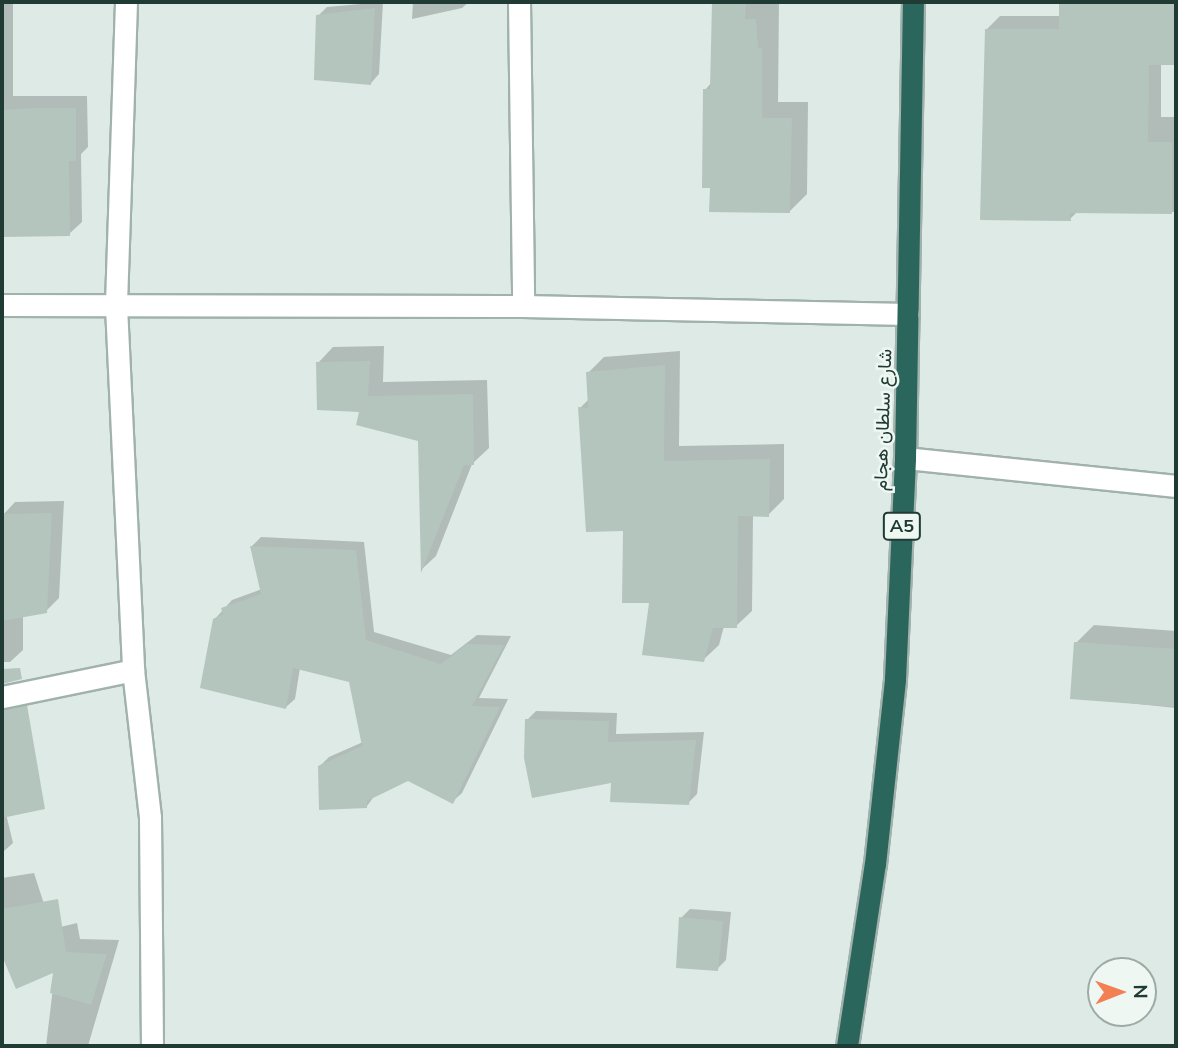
<!DOCTYPE html>
<html>
<head>
<meta charset="utf-8">
<style>
  body { margin:0 }
  #map { position:relative; width:1178px; height:1048px; overflow:hidden; background:#deeae5; font-family:Mulish,Vazirmatn,sans-serif }
  div>[style] { position:absolute }
  .shadow>* { inset:0; background:#0003 }
  .building>* { inset:0; background:#b4c5be }
  .roads { filter:drop-shadow(2px 0 #a1b2ac) drop-shadow(-2px 0 #a1b2ac) drop-shadow(0 2px #a1b2ac) drop-shadow(0 -2px #a1b2ac) }
  .minor>* { height:21px; margin:-10.5px; padding:0 10.5px; transform-origin:10.5px; border-radius:10.5px; background:#fff }
  .highway>* { height:21px; margin:-10.5px; padding:0 10.5px; transform-origin:10.5px; border-radius:10.5px; background:#2b665c }
  span { translate:-50% -50%; white-space:nowrap; text-align:center; line-height:1.15; -webkit-text-stroke:5px #eff7f3; paint-order:stroke }
  .shield-label span { padding:2px 5px; background:#eff7f3; border:2px solid; border-radius:5px; -webkit-text-stroke-width:0 }
  .shield-label { font-size:18px; color:#203a34; font-weight:700 }
  .street-label { font-size:19px; color:#203a34 }
  .frame { position:absolute; inset:0; border:4px solid #203a34; pointer-events:none }
  .north { position:absolute; left:1087px; top:957px; width:70px; height:70px; box-sizing:border-box; background:#eff7f3; border:2px solid #9caba7; border-radius:50%; rotate:89deg; font-size:19px; font-weight:700; line-height:28px; text-align:center; color:#203a34 }
  .north::after { content:''; display:block; margin:auto; width:24px; height:32px; background:#f38053; clip-path:polygon(50% 0,100% 100%,50% 72%,0 100%) }
</style>
</head>
<body>
<div id="map">
  <div class="shadow">
    <i style="clip-path:polygon(2px 2px,13px 2px,13px 96px,87px 96px,88px 147px,81px 154px,82px 222px,69px 234px,2px 235px)"></i>
    <i style="clip-path:polygon(383px 2px,379px 74px,371px 83px,318px 16px,327px 7px)"></i>
    <i style="clip-path:polygon(413px 2px,469px 2px,462px 8px,412px 19px)"></i>
    <i style="clip-path:polygon(713px 2px,779px 2px,778px 102px,808px 102px,807px 194px,790px 211px,711px 186px,705px 90px,712px 82px)"></i>
    <i style="clip-path:polygon(1061px 2px,1176px 2px,1176px 63px,1161px 63px,1161px 117px,1176px 117px,1176px 212px,1078px 211px,1070px 219px,987px 29px,1000px 16px,1061px 16px)"></i>
    <i style="clip-path:polygon(384px 346px,383px 382px,487px 380px,489px 448px,472px 464px,436px 556px,422px 569px,420px 439px,361px 410px,318px 363px,333px 347px)"></i>
    <i style="clip-path:polygon(680px 351px,679px 446px,784px 444px,784px 499px,768px 515px,753px 515px,752px 611px,736px 626px,724px 626px,719px 645px,703px 660px,651px 601px,580px 408px,589px 399px,588px 373px,604px 357px)"></i>
    <i style="clip-path:polygon(64px 501px,59px 598px,46px 611px,23px 615px,23px 650px,10px 662px,2px 662px,3px 515px,15px 502px)"></i>
    <i style="clip-path:polygon(261px 537px,364px 542px,374px 632px,451px 655px,477px 635px,511px 636px,479px 698px,508px 699px,462px 793px,453px 801px,408px 779px,375px 795px,367px 806px,320px 766px,329px 757px,363px 742px,350px 681px,300px 668px,295px 699px,286px 707px,214px 620px,232px 600px,262px 589px,252px 546px)"></i>
    <i style="clip-path:polygon(1094px 625px,1176px 631px,1176px 708px,1072px 697px,1076px 643px)"></i>
    <i style="clip-path:polygon(536px 711px,617px 713px,616px 734px,704px 732px,697px 794px,688px 803px,612px 781px,527px 720px)"></i>
    <i style="clip-path:polygon(2px 797px,13px 843px,4px 851px,2px 851px)"></i>
    <i style="clip-path:polygon(34px 873px,52px 929px,77px 923px,80px 939px,119px 940px,88px 1046px,46px 1046px,55px 971px,17px 987px,2px 951px,2px 878px)"></i>
    <i style="clip-path:polygon(690px 909px,731px 912px,726px 960px,717px 969px,681px 918px)"></i>
  </div>
  <div class="building">
    <i style="clip-path:polygon(712px 2px,746px 2px,745px 19px,756px 19px,758px 48px,762px 48px,762px 118px,792px 118px,790px 213px,709px 212px,710px 188px,702px 188px,703px 89px,710px 89px)"></i>
    <i style="clip-path:polygon(1059px 2px,1176px 2px,1176px 65px,1149px 65px,1148px 142px,1172px 142px,1172px 214px,1070px 213px,1071px 221px,980px 220px,985px 29px,1059px 29px)"></i>
    <i style="clip-path:polygon(375px 8px,371px 85px,314px 80px,316px 15px)"></i>
    <i style="clip-path:polygon(34px 108px,76px 108px,76px 161px,69px 161px,70px 236px,2px 237px,2px 110px)"></i>
    <i style="clip-path:polygon(370px 361px,368px 396px,473px 394px,474px 465px,464px 465px,421px 573px,418px 441px,356px 425px,359px 412px,317px 410px,316px 362px)"></i>
    <i style="clip-path:polygon(665px 365px,664px 461px,770px 459px,769px 517px,738px 516px,737px 628px,713px 628px,704px 662px,642px 655px,649px 603px,622px 603px,623px 531px,586px 532px,578px 407px,588px 408px,586px 372px)"></i>
    <i style="clip-path:polygon(52px 513px,47px 613px,2px 621px,2px 514px)"></i>
    <i style="clip-path:polygon(250px 546px,356px 550px,366px 640px,441px 664px,467px 644px,504px 645px,472px 706px,500px 707px,453px 804px,408px 781px,367px 801px,367px 808px,319px 810px,318px 766px,362px 746px,349px 682px,293px 668px,286px 709px,200px 688px,213px 619px,223px 614px,221px 608px,261px 594px)"></i>
    <i style="clip-path:polygon(1074px 642px,1176px 649px,1176px 707px,1070px 699px)"></i>
    <i style="clip-path:polygon(20px 668px,22px 679px,2px 684px,2px 669px)"></i>
    <i style="clip-path:polygon(27px 705px,45px 809px,2px 818px,2px 710px)"></i>
    <i style="clip-path:polygon(525px 719px,609px 721px,608px 742px,696px 740px,689px 805px,610px 802px,611px 783px,532px 798px,524px 758px)"></i>
    <i style="clip-path:polygon(58px 899px,66px 952px,107px 954px,91px 1005px,50px 993px,53px 973px,16px 989px,2px 956px,2px 909px)"></i>
    <i style="clip-path:polygon(679px 917px,723px 921px,718px 971px,676px 968px)"></i>
  </div>
  <div class="roads">
    <div class="minor">
      <i style="left:126px;top:2px;width:304px;rotate:91.9deg"></i>
      <i style="left:116px;top:306px;width:364px;rotate:87.3deg"></i>
      <i style="left:133px;top:670px;width:148px;rotate:83.4deg"></i>
      <i style="left:150px;top:817px;width:229px;rotate:89.5deg"></i>
      <i style="left:519px;top:2px;width:304px;rotate:89.2deg"></i>
      <i style="left:2px;top:305px;width:521px;rotate:0.11deg"></i>
      <i style="left:523px;top:306px;width:385px;rotate:1.2deg"></i>
      <i style="left:905px;top:458px;width:272px;rotate:5.9deg"></i>
      <i style="left:2px;top:697px;width:134px;rotate:-11.6deg"></i>
    </div>
    <div class="highway">
      <i style="left:847px;top:1046px;width:184px;rotate:-81.3deg"></i>
      <i style="left:875px;top:864px;width:186px;rotate:-83.8deg"></i>
      <i style="left:895px;top:679px;width:221px;rotate:-87.4deg"></i>
      <i style="left:905px;top:458px;width:456px;rotate:-89deg"></i>
    </div>
  </div>
  <div class="shield-label">
    <span style="left:902px;top:526px">A5</span>
  </div>
  <div class="street-label">
    <span style="left:883px;top:420px;rotate:-88deg">شارع سلطان هجام</span>
  </div>
  <div class="frame"></div>
  <div class="north">N</div>
</div>
</body>
</html>
